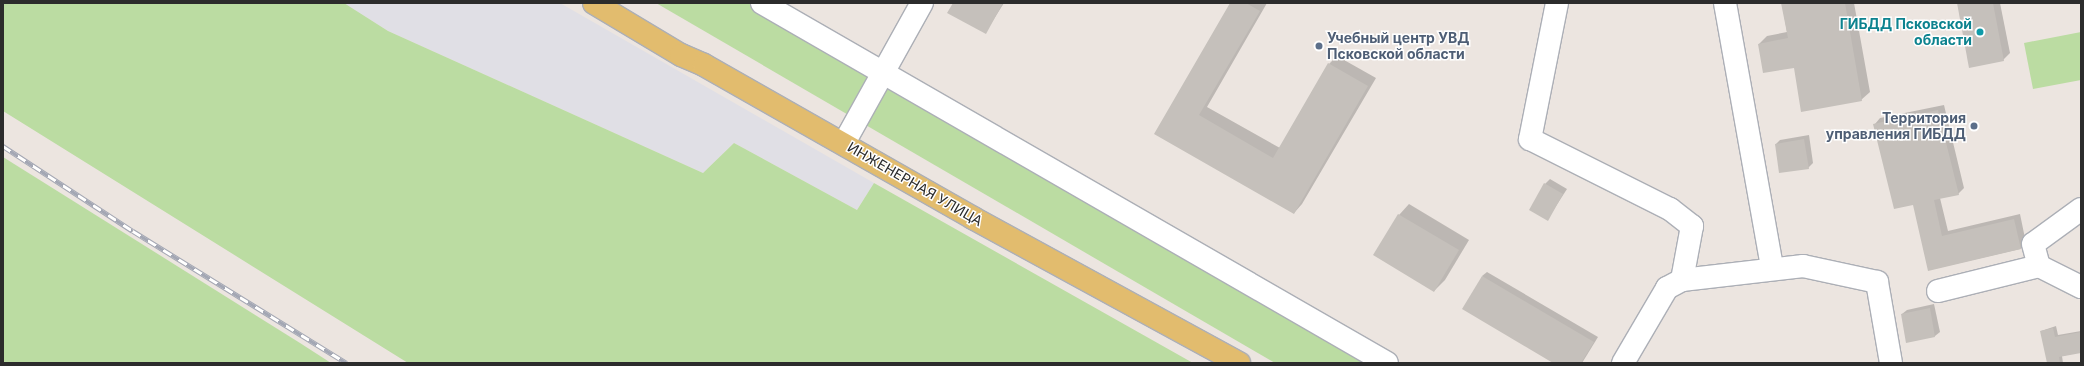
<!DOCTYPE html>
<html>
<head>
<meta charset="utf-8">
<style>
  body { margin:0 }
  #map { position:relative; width:2084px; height:366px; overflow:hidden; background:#ece5e0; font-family:Inter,sans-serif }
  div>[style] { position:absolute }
  .industrial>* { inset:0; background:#e0dfe5 }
  .green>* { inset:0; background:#bbdca2 }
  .shadow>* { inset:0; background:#0003 }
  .building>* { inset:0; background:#c5c0bb }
  .roads { filter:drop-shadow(1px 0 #acafb6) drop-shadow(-1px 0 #acafb6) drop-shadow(0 1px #acafb6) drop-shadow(0 -1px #acafb6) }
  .minor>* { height:22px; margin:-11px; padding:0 11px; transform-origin:11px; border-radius:11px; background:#fff }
  .major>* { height:22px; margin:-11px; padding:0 11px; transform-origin:11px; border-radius:11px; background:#e2bc6e }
  .rail>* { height:4.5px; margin-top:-2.25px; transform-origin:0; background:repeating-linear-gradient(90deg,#fff 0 9px,#a3a7b4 0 18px); box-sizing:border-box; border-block:1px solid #a3a7b4 }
  .dots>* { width:11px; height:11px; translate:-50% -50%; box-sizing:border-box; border:2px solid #fff; border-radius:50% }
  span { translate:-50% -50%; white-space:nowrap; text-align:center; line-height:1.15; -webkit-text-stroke:3px #fff; paint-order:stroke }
  .culture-label { font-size:14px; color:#0d838f; font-weight:700 }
  .right { translate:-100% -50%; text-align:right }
  .service-label { font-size:14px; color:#4e5e75; font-weight:700 }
  .left { translate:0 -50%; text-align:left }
  .street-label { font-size:14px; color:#2c2c2c }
  .frame { position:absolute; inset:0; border:4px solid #2c2c2c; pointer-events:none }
</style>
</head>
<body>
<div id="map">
  <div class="industrial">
    <i style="clip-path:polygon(344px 3px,560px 3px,874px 183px,857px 210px,734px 143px,703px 173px,388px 31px)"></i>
  </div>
  <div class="green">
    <i style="clip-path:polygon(3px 3px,344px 3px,388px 31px,703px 173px,734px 143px,857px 210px,874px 183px,1193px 363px,408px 363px,3px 111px)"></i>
    <i style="clip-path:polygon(656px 3px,763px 3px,1380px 363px,1275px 363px)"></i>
    <i style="clip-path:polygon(2081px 32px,2081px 80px,2033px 89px,2024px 43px)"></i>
    <i style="clip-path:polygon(3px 157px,300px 343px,331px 363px,3px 363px)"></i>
  </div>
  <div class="shadow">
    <i style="clip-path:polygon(954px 3px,1004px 3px,985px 33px)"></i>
    <i style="clip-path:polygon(1231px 3px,1267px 3px,1207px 107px,1280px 148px,1329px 64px,1337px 56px,1376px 78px,1302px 204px,1294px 213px,1156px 133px)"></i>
    <i style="clip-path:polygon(1782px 3px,1854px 3px,1870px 92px,1861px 100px,1794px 67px,1759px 44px,1767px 36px,1787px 32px)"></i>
    <i style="clip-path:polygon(1958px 3px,2000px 3px,2010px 53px,2003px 60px)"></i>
    <i style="clip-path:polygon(1944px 105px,1964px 188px,1958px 194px,1940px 198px,1948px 231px,2020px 214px,2026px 243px,2020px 249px,1929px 270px,1914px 204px,1875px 124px,1880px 118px)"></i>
    <i style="clip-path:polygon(1809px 135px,1813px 163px,1808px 168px,1776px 144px,1780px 140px)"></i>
    <i style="clip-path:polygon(1550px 179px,1567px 189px,1547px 220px,1545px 184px)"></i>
    <i style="clip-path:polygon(1409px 204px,1469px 240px,1445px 280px,1434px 291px,1399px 215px)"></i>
    <i style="clip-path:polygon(1487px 272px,1598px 337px,1582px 363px,1555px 363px,1482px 276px)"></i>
    <i style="clip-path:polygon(1934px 304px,1940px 332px,1935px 336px,1907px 342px,1902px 314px,1907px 310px)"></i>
    <i style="clip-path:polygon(2056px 326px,2058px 335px,2081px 331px,2081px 352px,2062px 356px,2063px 363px,2048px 363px,2041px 331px)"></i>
  </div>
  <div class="building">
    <i style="clip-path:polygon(953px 3px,1003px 3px,986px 34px,947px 13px)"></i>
    <i style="clip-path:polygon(1230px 3px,1246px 3px,1260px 11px,1199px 115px,1273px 158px,1328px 63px,1368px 86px,1294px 214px,1154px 134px)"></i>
    <i style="clip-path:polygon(1781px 3px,1845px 3px,1862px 101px,1801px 112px,1794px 68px,1763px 73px,1758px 44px,1788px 38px)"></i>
    <i style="clip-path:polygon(1957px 3px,1993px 3px,2004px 61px,1969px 68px)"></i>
    <i style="clip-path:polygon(1938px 110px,1959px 195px,1934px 200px,1942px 236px,2014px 219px,2021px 249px,1928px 271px,1913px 205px,1894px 209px,1873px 124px)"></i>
    <i style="clip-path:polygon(1804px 139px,1809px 169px,1779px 173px,1775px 144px)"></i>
    <i style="clip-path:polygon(1544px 183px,1563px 194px,1548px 221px,1529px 210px)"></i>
    <i style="clip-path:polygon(1398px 214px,1459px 250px,1434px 292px,1373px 255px)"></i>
    <i style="clip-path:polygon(1482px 276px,1594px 342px,1581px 363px,1553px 363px,1462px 309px)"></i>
    <i style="clip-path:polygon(1930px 308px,1935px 337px,1906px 343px,1901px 314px)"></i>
    <i style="clip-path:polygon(2053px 328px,2055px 337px,2081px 332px,2081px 353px,2059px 357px,2060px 363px,2047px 363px,2040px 331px)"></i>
  </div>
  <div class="roads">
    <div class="minor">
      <i style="left:762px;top:3px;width:721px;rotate:29.94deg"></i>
      <i style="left:1557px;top:3px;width:139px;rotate:101.2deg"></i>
      <i style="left:1530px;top:139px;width:157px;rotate:26.6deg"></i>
      <i style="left:1670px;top:209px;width:28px;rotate:38deg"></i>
      <i style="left:1692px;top:226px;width:55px;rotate:100.5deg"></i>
      <i style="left:1725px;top:3px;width:269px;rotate:79.9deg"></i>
      <i style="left:844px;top:143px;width:160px;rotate:-60.9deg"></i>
      <i style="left:2081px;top:209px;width:59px;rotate:143.9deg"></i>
      <i style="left:2033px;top:244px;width:23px;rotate:75deg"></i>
      <i style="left:2039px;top:266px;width:47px;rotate:26.6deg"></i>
      <i style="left:1938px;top:291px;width:104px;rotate:-13.9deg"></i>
      <i style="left:1623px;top:363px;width:87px;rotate:-59.6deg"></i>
      <i style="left:1667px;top:288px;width:17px;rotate:-28deg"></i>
      <i style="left:1682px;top:280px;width:122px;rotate:-6.6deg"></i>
      <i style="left:1803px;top:266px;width:76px;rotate:12.2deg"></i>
      <i style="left:1877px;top:282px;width:82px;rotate:80.2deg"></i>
    </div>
    <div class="major">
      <i style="left:594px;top:3px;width:101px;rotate:30.9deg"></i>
      <i style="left:681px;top:55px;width:25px;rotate:23deg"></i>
      <i style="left:704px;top:65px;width:309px;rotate:29.6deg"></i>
      <i style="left:973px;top:218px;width:303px;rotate:28.6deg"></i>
    </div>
  </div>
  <div class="rail">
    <i style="left:3px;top:146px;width:155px;rotate:33.2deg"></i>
    <i style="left:133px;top:231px;width:251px;rotate:31.7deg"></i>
  </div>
  <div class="dots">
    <i style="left:1980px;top:32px;background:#0f9aa8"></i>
    <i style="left:1319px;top:46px;background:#5c6f8a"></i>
    <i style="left:1974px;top:126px;background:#5c6f8a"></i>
  </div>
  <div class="culture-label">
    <span class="right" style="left:1972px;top:32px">ГИБДД Псковской<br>области</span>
  </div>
  <div class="service-label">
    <span class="left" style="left:1327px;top:46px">Учебный центр УВД<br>Псковской области</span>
    <span class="right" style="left:1966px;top:126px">Территория<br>управления ГИБДД</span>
  </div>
  <div class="street-label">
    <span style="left:915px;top:184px;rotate:30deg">ИНЖЕНЕРНАЯ УЛИЦА</span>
  </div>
  <div class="frame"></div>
</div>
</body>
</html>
